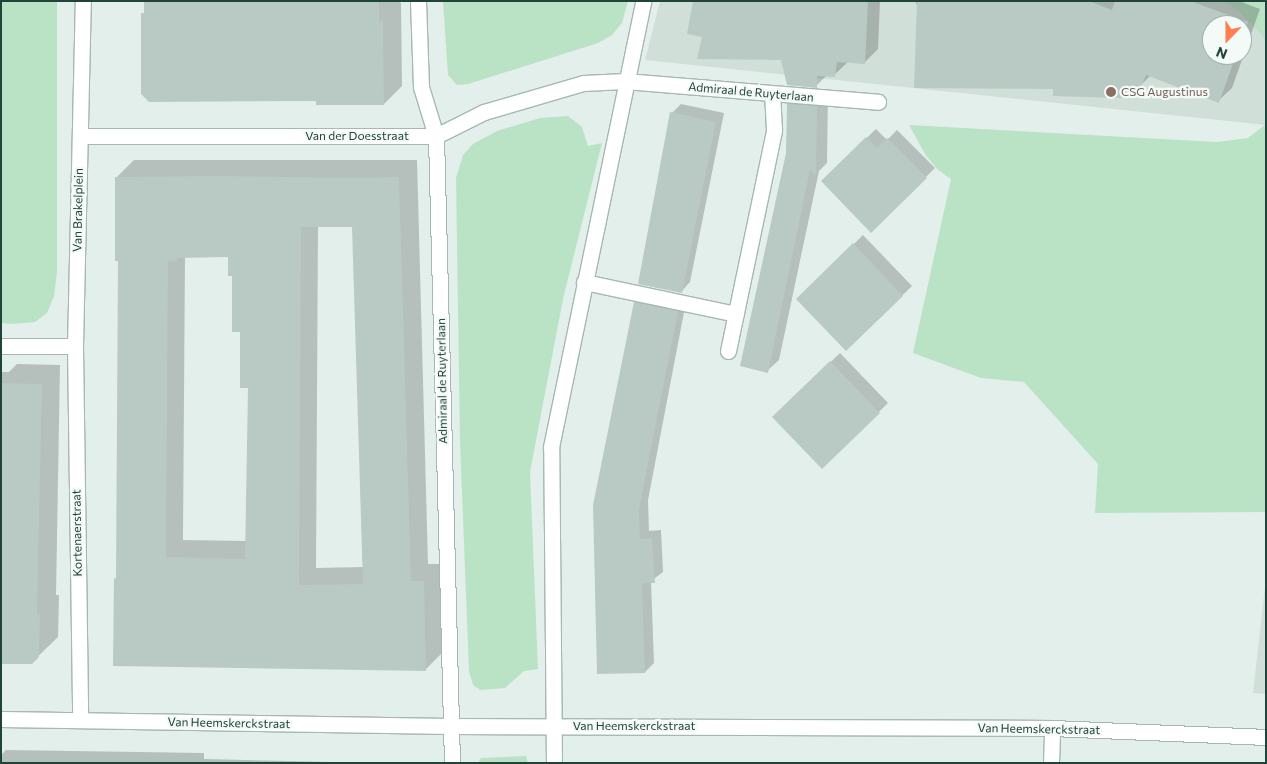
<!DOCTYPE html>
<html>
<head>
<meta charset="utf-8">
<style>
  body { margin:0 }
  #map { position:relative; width:1267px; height:764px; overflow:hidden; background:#e3efea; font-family:Commissioner,sans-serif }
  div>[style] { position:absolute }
  .built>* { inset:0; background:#d1dfd9 }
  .green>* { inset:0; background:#bae2c5 }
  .shadow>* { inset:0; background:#0003 }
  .building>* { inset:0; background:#b8cac3 }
  .roads { filter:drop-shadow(1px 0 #a5b8b2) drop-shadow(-1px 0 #a5b8b2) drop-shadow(0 1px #a5b8b2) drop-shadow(0 -1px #a5b8b2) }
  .service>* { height:15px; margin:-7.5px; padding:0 7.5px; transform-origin:7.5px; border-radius:7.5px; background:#fff }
  .minor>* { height:15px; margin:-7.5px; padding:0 7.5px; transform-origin:7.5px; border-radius:7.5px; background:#fff }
  .dots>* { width:14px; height:14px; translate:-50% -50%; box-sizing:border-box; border:2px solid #f4faf8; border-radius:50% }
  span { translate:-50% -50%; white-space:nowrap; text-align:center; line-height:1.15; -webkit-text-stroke:4.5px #f4faf8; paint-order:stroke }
  .street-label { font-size:12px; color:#20433a }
  .education-label { font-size:12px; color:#785e54 }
  .left { translate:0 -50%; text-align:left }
  .frame { position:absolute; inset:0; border:2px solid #20433a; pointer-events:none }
  .north { position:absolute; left:1202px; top:15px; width:50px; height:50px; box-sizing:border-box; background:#f4faf8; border:1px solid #9fb1ac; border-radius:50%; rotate:202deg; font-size:14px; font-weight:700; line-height:20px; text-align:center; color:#20433a }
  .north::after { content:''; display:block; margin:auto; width:18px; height:22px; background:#ff7f51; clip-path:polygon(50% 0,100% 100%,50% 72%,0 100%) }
</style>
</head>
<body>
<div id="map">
  <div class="built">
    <i style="clip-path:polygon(evenodd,660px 1px,1266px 1px,1266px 125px,645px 60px,660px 1px,1212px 25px,1242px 25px,1242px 55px,1212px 55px,1212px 25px)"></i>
    <i style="clip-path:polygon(1266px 578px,1266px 694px,1253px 693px)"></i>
  </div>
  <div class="green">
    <i style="clip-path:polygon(1px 1px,57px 1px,57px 272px,54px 296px,47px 313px,35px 322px,11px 324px,1px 323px)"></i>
    <i style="clip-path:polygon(443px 1px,628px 1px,622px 23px,612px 35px,598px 43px,468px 84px,457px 85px,448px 75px)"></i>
    <i style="clip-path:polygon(1223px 1px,1266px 1px,1266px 40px,1239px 11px)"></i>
    <i style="clip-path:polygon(568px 116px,582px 127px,588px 146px,602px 143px,563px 299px,530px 472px,538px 669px,524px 671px,505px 688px,480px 690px,473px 685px,469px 671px,460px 441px,456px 178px,463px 155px,473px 144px,497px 131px,540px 118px)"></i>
    <i style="clip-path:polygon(1266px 124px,1266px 512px,1095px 513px,1098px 464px,1024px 382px,981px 378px,913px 353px,951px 179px,937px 169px,925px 154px,909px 125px,1217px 142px,1248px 138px)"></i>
    <i style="clip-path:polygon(526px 756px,528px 763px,478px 763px,481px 758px)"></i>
  </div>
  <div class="shadow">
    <i style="clip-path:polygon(144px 1px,397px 1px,401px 3px,402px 86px,384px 104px,318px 100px)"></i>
    <i style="clip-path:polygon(695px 1px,880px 1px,878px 49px,865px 62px,848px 62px,834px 75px,827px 75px,816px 86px,782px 59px,703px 36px)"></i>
    <i style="clip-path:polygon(evenodd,916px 1px,1239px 1px,1260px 9px,1232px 88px,1218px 101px,1150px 76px,1140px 86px,1132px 86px,1121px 96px,1054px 88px,916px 4px,916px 1px,1212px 25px,1242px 25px,1242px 55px,1212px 55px,1212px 25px)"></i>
    <i style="clip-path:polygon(800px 93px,828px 95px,827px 163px,819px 171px,779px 360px,767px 371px,787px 175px,789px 104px)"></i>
    <i style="clip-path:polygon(681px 104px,724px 113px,690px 282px,681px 292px,672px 113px)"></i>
    <i style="clip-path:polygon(876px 129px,887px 140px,897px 130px,935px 168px,871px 231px,822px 181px)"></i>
    <i style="clip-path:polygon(evenodd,134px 160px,417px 160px,428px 564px,441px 564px,443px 652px,426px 669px,114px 665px,115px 579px,118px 576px,120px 260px,117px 177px,134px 160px,318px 226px,353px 226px,363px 567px,316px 568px,318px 226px,134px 160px,229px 255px,249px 387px,246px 541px,183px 540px,185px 256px,229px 255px)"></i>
    <i style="clip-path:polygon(863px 235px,912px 286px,846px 350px,797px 299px)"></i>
    <i style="clip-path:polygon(644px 293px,686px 302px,648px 500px,649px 531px,661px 530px,663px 572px,651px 581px,654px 663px,645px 672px,598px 673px,635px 303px)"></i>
    <i style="clip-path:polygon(840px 353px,888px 403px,822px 467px,773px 417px)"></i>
    <i style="clip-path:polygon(17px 364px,60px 365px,56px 595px,59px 595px,58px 637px,31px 663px,1px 662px,1px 372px,9px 372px)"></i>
    <i style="clip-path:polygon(6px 750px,204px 753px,204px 759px,378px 763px,1px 763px,1px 755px)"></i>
  </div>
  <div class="building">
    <i style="clip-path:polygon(144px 1px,379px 1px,379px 21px,383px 21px,384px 105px,316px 105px,316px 101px,149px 102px,141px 94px,141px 13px,144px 13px)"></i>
    <i style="clip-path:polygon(693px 1px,868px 1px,865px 64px,837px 62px,835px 77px,817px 76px,817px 88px,787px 85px,781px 60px,697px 59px,702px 37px,687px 34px)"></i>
    <i style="clip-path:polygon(917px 1px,1089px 1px,1112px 10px,1115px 1px,1190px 1px,1248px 22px,1242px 38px,1242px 25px,1212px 25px,1212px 55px,1236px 55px,1219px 103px,1146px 75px,1141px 87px,1125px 87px,1122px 98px,1053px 96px,1053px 89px,914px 88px)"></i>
    <i style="clip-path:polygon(787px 104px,817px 106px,816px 176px,810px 170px,768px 373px,740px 366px,786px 153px)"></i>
    <i style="clip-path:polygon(670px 112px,716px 122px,682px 293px,638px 284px)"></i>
    <i style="clip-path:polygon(866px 137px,877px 148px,887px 138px,927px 178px,871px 233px,821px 181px)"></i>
    <i style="clip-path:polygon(evenodd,218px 176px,349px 178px,399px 177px,411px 581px,424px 581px,426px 671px,113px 666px,114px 578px,116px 579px,118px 261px,115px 261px,115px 177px,218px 176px,301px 227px,352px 227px,363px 584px,299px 585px,301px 227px,218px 176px,228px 257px,228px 276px,232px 276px,232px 332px,240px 332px,240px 388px,248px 388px,245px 559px,166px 557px,168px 262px,177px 261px,177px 258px,228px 257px)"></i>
    <i style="clip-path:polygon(853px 243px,903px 296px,846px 351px,796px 299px)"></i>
    <i style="clip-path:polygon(634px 302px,678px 311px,639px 510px,640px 539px,652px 538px,655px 583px,642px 583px,645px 673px,597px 674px,593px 505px)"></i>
    <i style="clip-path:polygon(830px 361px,880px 413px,822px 469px,772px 417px)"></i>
    <i style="clip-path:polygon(1px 383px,42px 384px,37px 614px,40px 614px,39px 657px,32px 664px,1px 664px)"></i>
  </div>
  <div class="roads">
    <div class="service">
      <i style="left:584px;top:282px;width:155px;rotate:11.9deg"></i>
      <i style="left:728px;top:351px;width:226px;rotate:-78.2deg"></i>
      <i style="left:774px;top:130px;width:36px;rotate:-93deg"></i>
      <i style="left:1051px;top:763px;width:35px;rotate:-88deg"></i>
    </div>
    <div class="minor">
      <i style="left:418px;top:1px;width:86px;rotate:88deg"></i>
      <i style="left:421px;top:87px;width:51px;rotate:73deg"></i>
      <i style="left:436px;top:136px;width:627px;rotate:88.54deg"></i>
      <i style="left:80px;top:136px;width:356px"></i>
      <i style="left:436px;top:136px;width:54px;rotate:-26.6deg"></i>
      <i style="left:484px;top:112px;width:103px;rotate:-16.3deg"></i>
      <i style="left:583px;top:83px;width:42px;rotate:-2.7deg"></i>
      <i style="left:625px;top:81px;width:254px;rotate:4.7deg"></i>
      <i style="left:1px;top:346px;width:74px"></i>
      <i style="left:75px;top:346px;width:345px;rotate:-88.7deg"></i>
      <i style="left:75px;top:346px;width:374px;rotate:89.2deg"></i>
      <i style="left:1px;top:719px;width:450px;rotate:0.9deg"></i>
      <i style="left:451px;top:726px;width:601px;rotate:0.19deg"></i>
      <i style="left:1052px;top:728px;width:214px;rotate:2.4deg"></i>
      <i style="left:554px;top:763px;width:316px;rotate:-90.5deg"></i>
      <i style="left:551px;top:447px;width:455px;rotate:-78.3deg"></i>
    </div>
  </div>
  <div class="dots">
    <i style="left:1111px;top:92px;background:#8d6e63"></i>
  </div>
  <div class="street-label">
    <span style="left:751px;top:92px;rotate:5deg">Admiraal de Ruyterlaan</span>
    <span style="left:357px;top:136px">Van der Doesstraat</span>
    <span style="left:78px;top:210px;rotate:-89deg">Van Brakelplein</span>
    <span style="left:442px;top:381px;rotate:-91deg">Admiraal de Ruyterlaan</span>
    <span style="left:77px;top:533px;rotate:-91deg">Kortenaerstraat</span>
    <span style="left:229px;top:723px;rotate:1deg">Van Heemskerckstraat</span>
    <span style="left:634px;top:726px">Van Heemskerckstraat</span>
    <span style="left:1039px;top:729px;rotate:1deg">Van Heemskerckstraat</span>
  </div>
  <div class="education-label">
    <span class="left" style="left:1121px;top:92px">CSG Augustinus</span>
  </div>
  <div class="frame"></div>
  <div class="north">N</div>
</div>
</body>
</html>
